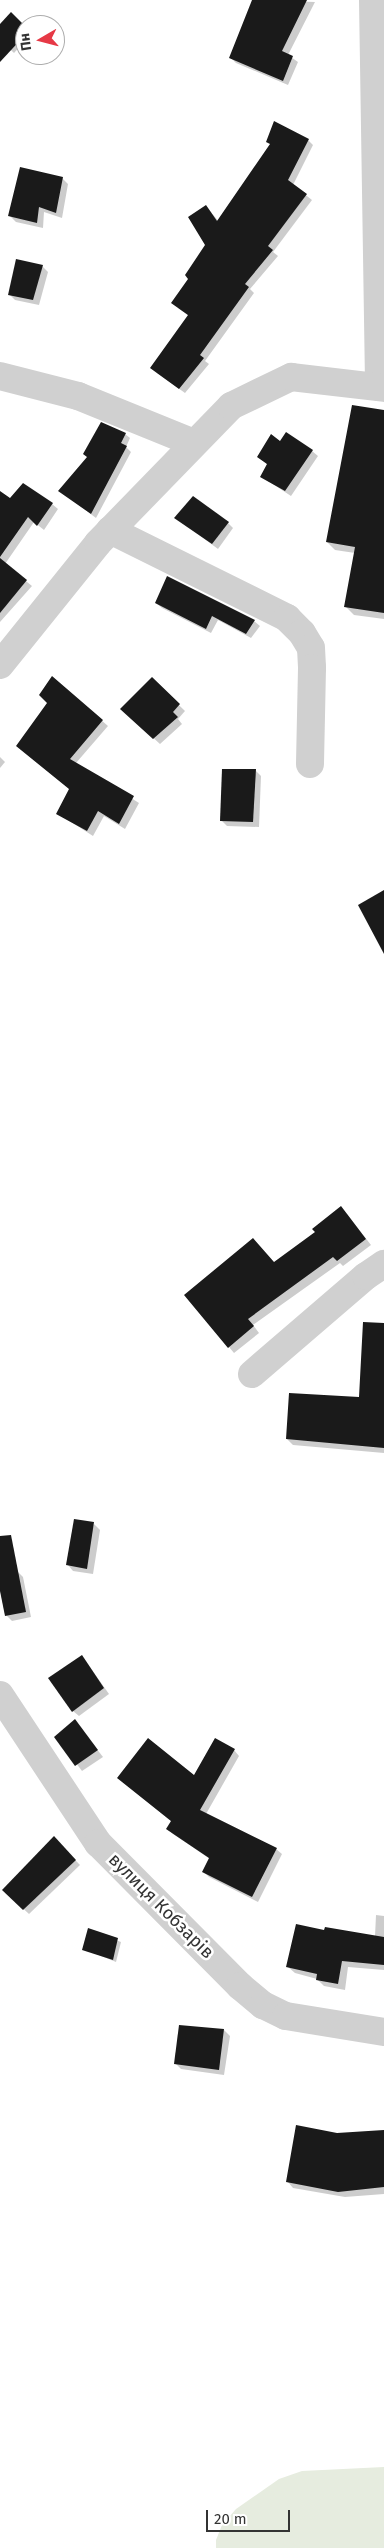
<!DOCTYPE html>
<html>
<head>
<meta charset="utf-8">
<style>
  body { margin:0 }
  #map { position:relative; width:384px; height:2548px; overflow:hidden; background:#fff; font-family:"Fira Sans",sans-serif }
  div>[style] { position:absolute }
  .green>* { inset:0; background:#e6ecdf }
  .shadow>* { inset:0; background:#0003 }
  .building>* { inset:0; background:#1a1a1a }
  .minor>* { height:28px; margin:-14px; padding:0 14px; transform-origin:14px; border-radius:14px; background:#d0d0d0 }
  span { translate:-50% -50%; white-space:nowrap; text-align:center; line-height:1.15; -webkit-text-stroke:5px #fff; paint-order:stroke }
  .street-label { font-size:18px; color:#333 }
  .north { position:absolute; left:15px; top:15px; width:50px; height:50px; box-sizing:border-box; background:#fff; border:1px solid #adadad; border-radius:50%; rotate:262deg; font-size:14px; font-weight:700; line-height:20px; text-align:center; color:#333 }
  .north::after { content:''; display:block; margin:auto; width:18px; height:22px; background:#e63946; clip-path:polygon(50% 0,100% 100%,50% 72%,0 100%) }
  .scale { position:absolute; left:206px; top:2510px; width:84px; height:22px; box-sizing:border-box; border:2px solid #333; border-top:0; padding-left:6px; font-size:15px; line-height:18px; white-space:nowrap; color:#333; -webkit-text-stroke:4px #fff; paint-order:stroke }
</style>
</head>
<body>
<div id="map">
  <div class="green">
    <i style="clip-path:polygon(384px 2467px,384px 2548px,216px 2548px,216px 2540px,222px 2525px,236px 2509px,279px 2479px,302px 2471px)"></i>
  </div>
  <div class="shadow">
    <i style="clip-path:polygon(259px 0,315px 2px,288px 55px,298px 62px,288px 85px,236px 63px,230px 57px)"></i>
    <i style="clip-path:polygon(0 26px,25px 28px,25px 41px,14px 53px,0 40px)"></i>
    <i style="clip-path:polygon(308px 140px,313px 145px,293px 185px,312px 200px,273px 252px,278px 256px,250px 289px,254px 293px,205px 361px,209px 364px,185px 393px,157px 373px,189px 316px,178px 308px,206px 245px,206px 206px,219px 222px,271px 145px)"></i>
    <i style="clip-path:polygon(62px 178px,68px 184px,62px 218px,44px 212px,43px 228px,16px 222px,10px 216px)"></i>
    <i style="clip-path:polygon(42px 266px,48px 272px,39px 305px,15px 300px,9px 294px)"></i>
    <i style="clip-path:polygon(384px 411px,384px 619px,354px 615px,346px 607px,355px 553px,335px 550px,327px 542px)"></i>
    <i style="clip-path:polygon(125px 434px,130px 438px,126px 447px,131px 452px,96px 518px,60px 491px)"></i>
    <i style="clip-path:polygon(280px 442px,312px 451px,318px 456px,291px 496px,262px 477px,268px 465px,259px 457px)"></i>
    <i style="clip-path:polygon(0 493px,10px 499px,52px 504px,58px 509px,44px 530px,34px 522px,5px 564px,32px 586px,0 622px)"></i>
    <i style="clip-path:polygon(176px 518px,228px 523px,233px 528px,218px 549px)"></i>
    <i style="clip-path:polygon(156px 603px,254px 621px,260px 626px,251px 638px,218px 620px,211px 633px,162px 608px)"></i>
    <i style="clip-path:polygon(53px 678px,108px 726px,76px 763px,139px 803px,125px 829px,104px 816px,93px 836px,57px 813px,70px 789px,49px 703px)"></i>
    <i style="clip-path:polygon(152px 679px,185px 711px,178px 719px,182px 724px,160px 744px,128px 715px)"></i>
    <i style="clip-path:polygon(0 757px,5px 762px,0 768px)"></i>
    <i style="clip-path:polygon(255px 770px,261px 776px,259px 827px,227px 826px,222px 821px)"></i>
    <i style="clip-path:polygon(347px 1214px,371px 1245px,343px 1266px,340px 1263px,253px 1325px,259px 1333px,234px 1353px,229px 1347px,274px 1263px)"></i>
    <i style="clip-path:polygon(384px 1324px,384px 1453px,293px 1445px,287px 1439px,360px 1398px)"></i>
    <i style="clip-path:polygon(94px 1524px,100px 1530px,93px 1574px,73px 1571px,68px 1565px)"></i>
    <i style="clip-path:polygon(17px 1571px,23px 1577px,31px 1617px,12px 1621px,6px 1615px,0 1575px)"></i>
    <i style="clip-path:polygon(82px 1656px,109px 1694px,79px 1716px,73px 1711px)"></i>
    <i style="clip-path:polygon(75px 1721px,103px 1757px,82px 1771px,56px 1737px)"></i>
    <i style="clip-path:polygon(234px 1750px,239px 1756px,206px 1814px,276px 1849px,282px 1854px,258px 1902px,209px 1877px,204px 1872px,210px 1859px,173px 1834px,168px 1829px,172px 1822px,124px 1783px,195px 1777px)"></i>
    <i style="clip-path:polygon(54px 1838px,80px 1865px,29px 1914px,3px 1890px)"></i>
    <i style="clip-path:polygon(376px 1915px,384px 1916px,384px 1970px,348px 1967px,345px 1990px,324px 1986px,317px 1979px,295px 1973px,288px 1967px,325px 1931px,375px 1936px)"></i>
    <i style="clip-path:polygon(89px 1930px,121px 1942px,116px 1962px,84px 1949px)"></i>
    <i style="clip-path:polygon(224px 2030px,230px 2036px,224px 2075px,181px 2069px,176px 2064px)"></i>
    <i style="clip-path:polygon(384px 2131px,384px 2194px,345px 2197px,293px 2188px,288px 2182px,337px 2134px)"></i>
  </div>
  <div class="building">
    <i style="clip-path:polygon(252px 0,307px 0,282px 51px,293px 56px,283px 81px,229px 58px)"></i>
    <i style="clip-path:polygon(11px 12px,25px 26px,25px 35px,0 62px,0 24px)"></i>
    <i style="clip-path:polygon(274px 121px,309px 139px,288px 180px,307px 194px,268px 246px,273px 250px,245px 284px,249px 287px,200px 355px,204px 358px,179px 389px,150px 368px,188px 315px,171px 303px,188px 279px,185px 275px,205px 245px,188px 217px,206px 205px,217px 221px,270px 144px,266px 142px)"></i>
    <i style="clip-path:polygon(20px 167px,63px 177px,56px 213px,39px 207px,37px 223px,8px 216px)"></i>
    <i style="clip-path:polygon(16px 259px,43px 265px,33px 300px,8px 295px)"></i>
    <i style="clip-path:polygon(352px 405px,384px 410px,384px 613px,344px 607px,355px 547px,326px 542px)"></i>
    <i style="clip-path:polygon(101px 422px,126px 433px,121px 443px,127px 446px,91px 514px,58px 491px,87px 457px,83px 454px)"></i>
    <i style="clip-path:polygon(286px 432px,313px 450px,285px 491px,260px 477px,267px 464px,257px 457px,271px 434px,280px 441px)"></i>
    <i style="clip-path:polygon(23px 483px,53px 503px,37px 526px,28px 517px,0 557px,0 491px,10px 498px)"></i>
    <i style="clip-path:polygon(193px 496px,229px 522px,212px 544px,174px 518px)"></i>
    <i style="clip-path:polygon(0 558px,27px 580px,0 613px)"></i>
    <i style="clip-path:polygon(167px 576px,255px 620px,246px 634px,212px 616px,206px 629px,155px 603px)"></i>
    <i style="clip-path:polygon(52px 676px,103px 720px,70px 759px,134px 796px,119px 824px,98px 811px,87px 831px,56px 814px,69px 789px,16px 746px,47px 703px,39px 695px)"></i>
    <i style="clip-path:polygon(152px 677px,180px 704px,173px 712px,178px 717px,153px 739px,120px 709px)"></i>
    <i style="clip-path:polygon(222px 769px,256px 769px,253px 822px,220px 821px)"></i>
    <i style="clip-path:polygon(384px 890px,384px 954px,358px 905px)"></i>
    <i style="clip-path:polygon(341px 1206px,366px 1239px,337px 1261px,333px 1257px,248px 1319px,254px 1326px,228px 1348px,184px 1295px,253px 1238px,274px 1262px,315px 1232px,312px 1229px)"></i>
    <i style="clip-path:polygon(363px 1322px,384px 1323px,384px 1448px,286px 1439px,289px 1393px,359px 1397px)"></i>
    <i style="clip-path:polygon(74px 1519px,94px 1522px,87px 1569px,66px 1565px)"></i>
    <i style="clip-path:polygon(11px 1535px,26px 1612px,5px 1616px,0 1591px,0 1536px)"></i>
    <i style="clip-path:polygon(82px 1655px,104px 1688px,72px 1712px,48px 1678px)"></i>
    <i style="clip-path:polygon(75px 1719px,98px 1750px,75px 1766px,54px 1737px)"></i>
    <i style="clip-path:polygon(148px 1738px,194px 1775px,215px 1738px,235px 1749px,200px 1810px,277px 1848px,252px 1897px,202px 1872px,209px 1858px,166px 1829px,171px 1821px,117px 1778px)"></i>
    <i style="clip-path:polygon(54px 1836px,76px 1860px,23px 1910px,2px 1890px)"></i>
    <i style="clip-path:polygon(296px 1924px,324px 1930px,325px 1927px,384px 1937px,384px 1965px,342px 1961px,338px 1984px,316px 1980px,317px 1974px,286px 1967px)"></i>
    <i style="clip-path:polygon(88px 1928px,118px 1938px,113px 1960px,82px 1950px)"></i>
    <i style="clip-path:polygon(179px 2025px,224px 2029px,219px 2070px,174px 2064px)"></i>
    <i style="clip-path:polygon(296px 2125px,337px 2133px,384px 2130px,384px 2187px,338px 2192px,286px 2182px)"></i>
  </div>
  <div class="minor">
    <i style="left:373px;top:0;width:387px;rotate:89.1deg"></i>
    <i style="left:0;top:376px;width:81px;rotate:14.4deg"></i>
    <i style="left:78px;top:396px;width:125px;rotate:22.1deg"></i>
    <i style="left:110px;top:530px;width:198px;rotate:26.4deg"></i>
    <i style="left:287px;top:618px;width:21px;rotate:45deg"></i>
    <i style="left:302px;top:633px;width:17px;rotate:59deg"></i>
    <i style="left:311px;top:648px;width:20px;rotate:87deg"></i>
    <i style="left:312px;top:668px;width:96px;rotate:91.2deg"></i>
    <i style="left:0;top:665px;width:156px;rotate:-51.2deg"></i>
    <i style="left:98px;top:543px;width:191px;rotate:-45.8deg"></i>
    <i style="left:231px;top:406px;width:67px;rotate:-25.8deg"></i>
    <i style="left:291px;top:377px;width:94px;rotate:6.7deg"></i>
    <i style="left:252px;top:1374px;width:150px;rotate:-40.7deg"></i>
    <i style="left:366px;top:1276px;width:22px;rotate:-34deg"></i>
    <i style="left:0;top:1695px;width:178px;rotate:56.5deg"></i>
    <i style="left:98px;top:1843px;width:202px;rotate:45.2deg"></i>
    <i style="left:240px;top:1986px;width:30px;rotate:40deg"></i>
    <i style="left:263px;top:2005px;width:25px;rotate:26deg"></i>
    <i style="left:286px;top:2016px;width:99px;rotate:9.3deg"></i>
  </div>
  <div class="street-label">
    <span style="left:161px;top:1906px;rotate:45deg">вулиця Кобзарів</span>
  </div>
  <div class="north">Пн</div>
  <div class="scale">20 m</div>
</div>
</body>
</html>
